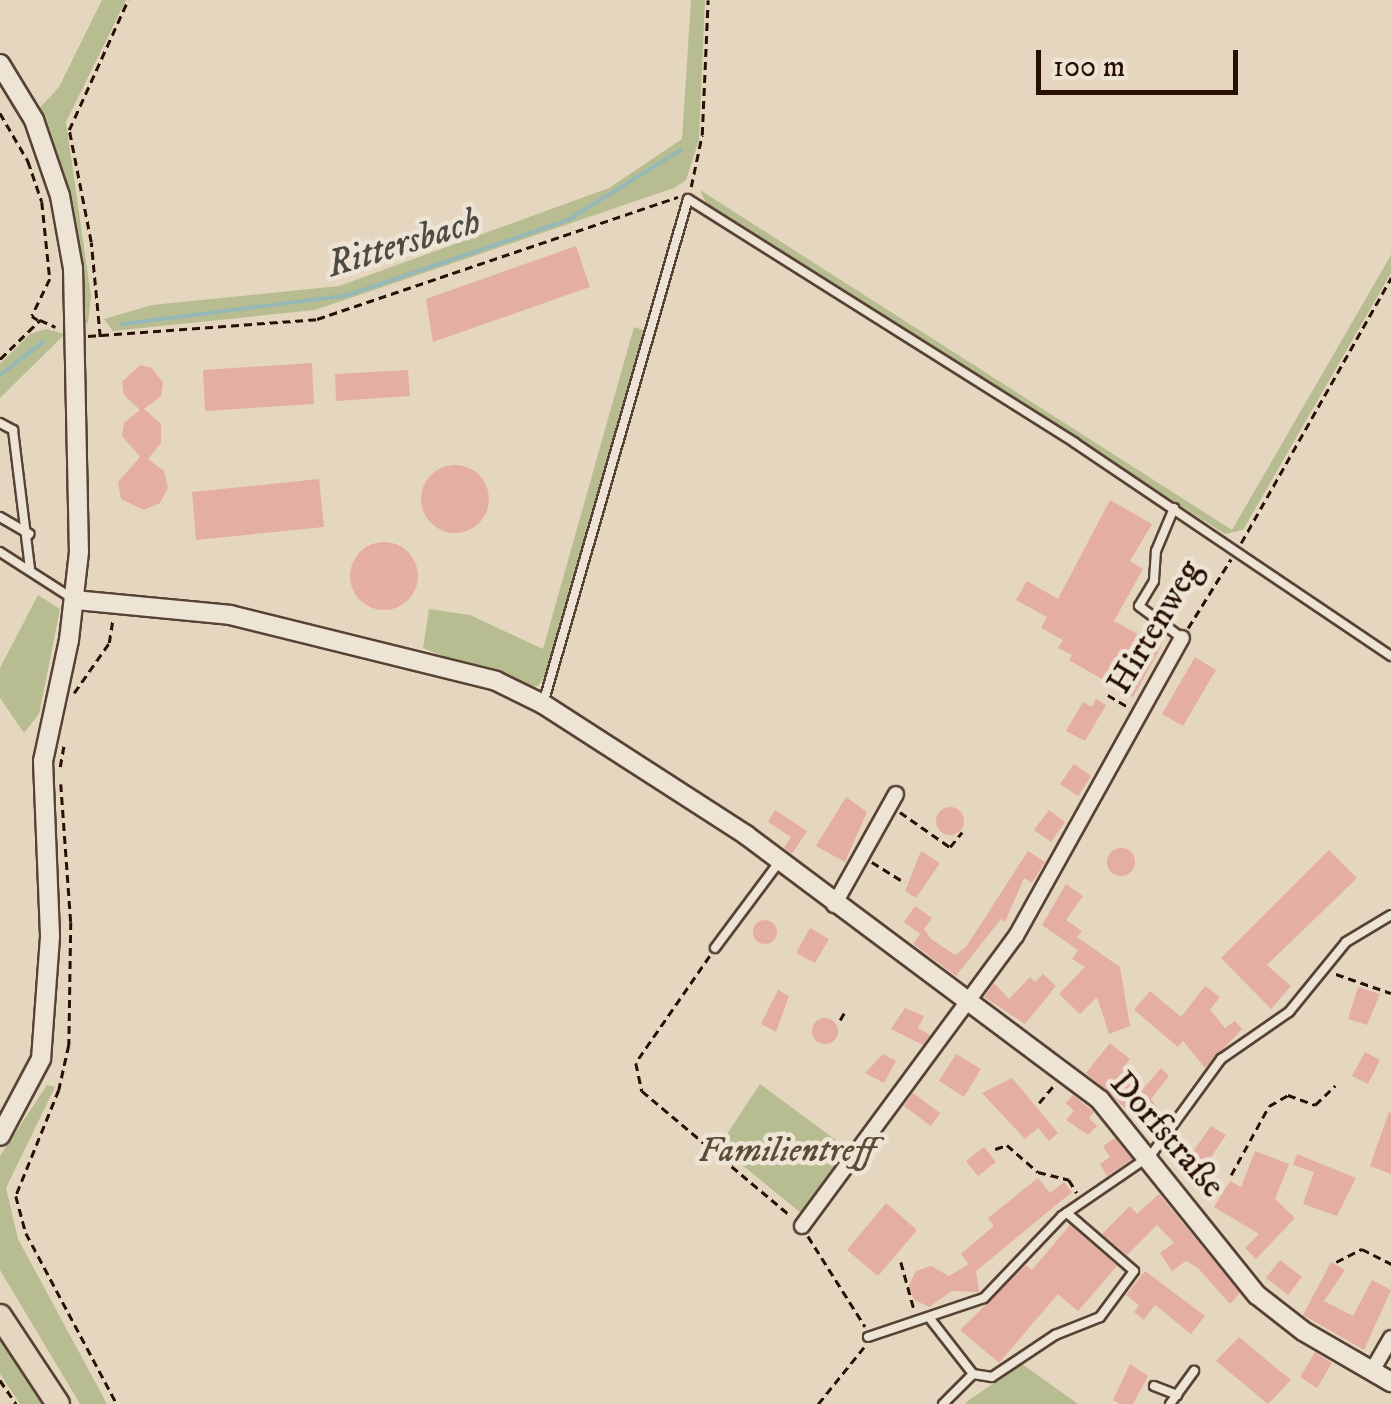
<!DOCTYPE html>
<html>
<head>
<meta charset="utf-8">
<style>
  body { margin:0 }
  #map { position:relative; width:1391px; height:1404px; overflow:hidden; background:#e5d6bf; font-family:"IM FELL DW Pica",serif }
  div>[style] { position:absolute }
  .green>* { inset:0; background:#b7bd90 }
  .stream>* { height:4px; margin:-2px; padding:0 2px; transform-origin:2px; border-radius:2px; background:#96b8b6 }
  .building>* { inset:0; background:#e5aea2 }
  .round { border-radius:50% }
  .path>* { height:2.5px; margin-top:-1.25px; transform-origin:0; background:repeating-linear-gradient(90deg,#281005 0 8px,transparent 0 13px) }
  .roads { filter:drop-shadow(2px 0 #574234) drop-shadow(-2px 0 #574234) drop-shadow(0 2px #574234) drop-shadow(0 -2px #574234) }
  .service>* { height:8px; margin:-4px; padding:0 4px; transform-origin:4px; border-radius:4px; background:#eee4d5 }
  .minor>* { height:14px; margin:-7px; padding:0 7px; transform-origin:7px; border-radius:7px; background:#eee4d5 }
  .tertiary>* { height:18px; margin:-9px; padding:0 9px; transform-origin:9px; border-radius:9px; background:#eee4d5 }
  .primary>* { height:22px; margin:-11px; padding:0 11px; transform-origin:11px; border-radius:11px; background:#e5d6bf }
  span { translate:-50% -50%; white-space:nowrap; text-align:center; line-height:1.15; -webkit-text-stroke:9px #eee4d5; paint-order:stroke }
  .street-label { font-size:35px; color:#281005 }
  .park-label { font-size:35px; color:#5a4d36; font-style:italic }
  .water-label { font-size:38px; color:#4e4b43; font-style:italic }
  .scale { position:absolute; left:1036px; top:50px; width:202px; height:45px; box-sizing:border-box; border:5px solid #281005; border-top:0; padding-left:12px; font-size:30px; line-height:35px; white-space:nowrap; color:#281005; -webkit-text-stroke:8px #eee4d5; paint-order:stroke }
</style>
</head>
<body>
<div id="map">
  <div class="green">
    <i style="clip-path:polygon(102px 0,126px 0,66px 122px,91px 296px,88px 323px,81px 324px,76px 242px,63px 172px,36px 112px,59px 87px)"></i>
    <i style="clip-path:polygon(691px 0,705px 0,699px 140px,686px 180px,674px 188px,315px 310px,113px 331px,104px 319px,152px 305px,339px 286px,609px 188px,682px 139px)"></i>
    <i style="clip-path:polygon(700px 190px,1232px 530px,1391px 255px,1391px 273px,1243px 530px,1225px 534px,707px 205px)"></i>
    <i style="clip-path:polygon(634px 327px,646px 331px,549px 669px,538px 686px,523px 688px,423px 648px,429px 609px,470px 615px,543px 649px)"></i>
    <i style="clip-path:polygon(46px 329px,65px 334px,0 398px,0 364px,30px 334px)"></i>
    <i style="clip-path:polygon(38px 595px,60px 609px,39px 714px,24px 733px,0 698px,0 668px)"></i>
    <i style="clip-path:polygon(760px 1084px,848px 1149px,801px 1213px,719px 1146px)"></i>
    <i style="clip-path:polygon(47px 1085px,55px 1087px,6px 1188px,18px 1239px,107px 1404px,80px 1404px,0 1270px,0 1156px)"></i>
    <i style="clip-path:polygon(0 1333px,45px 1404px,20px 1404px,0 1374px)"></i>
    <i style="clip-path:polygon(1022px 1364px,1078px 1404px,965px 1404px,969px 1400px)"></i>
  </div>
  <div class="stream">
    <i style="left:122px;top:324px;width:225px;rotate:-7.2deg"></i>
    <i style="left:345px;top:296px;width:236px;rotate:-18.8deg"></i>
    <i style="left:568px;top:220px;width:133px;rotate:-31.8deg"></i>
    <i style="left:0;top:375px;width:54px;rotate:-37.5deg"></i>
  </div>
  <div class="building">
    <i style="clip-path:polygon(576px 246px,590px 287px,433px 342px,426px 299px)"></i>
    <i style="clip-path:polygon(312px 363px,314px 404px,205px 411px,203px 370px)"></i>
    <i style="clip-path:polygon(140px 365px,152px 368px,163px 383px,161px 396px,144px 409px,161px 424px,161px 443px,148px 459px,164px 471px,168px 488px,160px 503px,144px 510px,121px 499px,118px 482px,140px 457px,122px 436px,124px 423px,140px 410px,124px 395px,122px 382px)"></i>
    <i style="clip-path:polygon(408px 370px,410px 396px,336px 401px,335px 374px)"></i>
    <i class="round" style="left:421px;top:465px;width:68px;height:68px"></i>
    <i style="clip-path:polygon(319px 479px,324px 527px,196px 540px,192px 492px)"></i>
    <i style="clip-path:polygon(1110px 500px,1152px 524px,1130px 561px,1143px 569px,1114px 621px,1161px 647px,1133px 697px,1069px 660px,1072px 655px,1058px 648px,1063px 640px,1041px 628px,1047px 617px,1016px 600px,1027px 581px,1058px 599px)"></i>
    <i class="round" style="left:350px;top:542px;width:68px;height:68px"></i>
    <i style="clip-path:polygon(1195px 657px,1216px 670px,1183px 726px,1162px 714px)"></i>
    <i style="clip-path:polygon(1096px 699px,1106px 705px,1085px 741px,1066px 731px,1083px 702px,1092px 707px)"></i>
    <i style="clip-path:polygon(1074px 764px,1091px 776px,1078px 796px,1060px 784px)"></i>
    <i style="clip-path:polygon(846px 797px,867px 812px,845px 862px,816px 846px)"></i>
    <i class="round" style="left:936px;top:807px;width:28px;height:28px"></i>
    <i style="clip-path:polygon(775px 810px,807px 831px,792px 854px,784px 848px,791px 837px,768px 822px)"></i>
    <i style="clip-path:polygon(1049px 810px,1065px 822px,1051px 842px,1034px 830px)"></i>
    <i class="round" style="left:1107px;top:848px;width:28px;height:28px"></i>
    <i style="clip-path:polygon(1329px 850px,1357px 878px,1267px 965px,1291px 986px,1271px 1009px,1221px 958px)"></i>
    <i style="clip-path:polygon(921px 851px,940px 863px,916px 898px,905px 891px)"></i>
    <i style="clip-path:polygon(1028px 851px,1045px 862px,1032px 883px,1024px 878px,1005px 922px,1001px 919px,956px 976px,913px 944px,920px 934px,904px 922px,915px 906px,932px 918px,924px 929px,931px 939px,955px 955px,966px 947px)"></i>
    <i style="clip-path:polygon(1066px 884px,1083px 896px,1066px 920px,1082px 931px,1077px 937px,1120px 967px,1130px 1026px,1109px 1034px,1097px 997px,1080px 1014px,1059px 994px,1085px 967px,1072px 959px,1078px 950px,1042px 925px)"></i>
    <i class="round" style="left:753px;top:920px;width:24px;height:24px"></i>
    <i style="clip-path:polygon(810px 928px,829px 939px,815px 963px,796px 953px)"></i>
    <i style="clip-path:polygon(1043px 974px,1056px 986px,1025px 1024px,984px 997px,994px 983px,1009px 999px,1030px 977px,1035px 982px)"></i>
    <i style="clip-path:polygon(1205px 986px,1220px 997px,1210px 1010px,1225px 1028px,1235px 1021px,1242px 1029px,1205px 1068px,1183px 1041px,1178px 1047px,1134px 1010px,1150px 991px,1181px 1017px)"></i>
    <i style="clip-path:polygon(1358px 987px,1380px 994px,1367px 1025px,1348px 1019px)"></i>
    <i style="clip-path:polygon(778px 990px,789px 996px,776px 1032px,761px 1024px)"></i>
    <i style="clip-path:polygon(905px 1008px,924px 1016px,918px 1028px,930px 1035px,923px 1045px,891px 1029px)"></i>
    <i class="round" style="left:812px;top:1018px;width:26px;height:26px"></i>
    <i style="clip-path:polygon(1110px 1043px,1130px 1059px,1122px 1069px,1143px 1089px,1161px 1068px,1169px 1076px,1151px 1099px,1166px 1119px,1153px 1133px,1086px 1073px)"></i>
    <i style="clip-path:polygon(1365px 1052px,1380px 1060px,1368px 1084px,1352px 1076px)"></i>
    <i style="clip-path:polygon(883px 1054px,896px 1061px,884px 1083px,865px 1073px)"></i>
    <i style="clip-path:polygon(956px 1054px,981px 1069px,964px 1097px,939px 1081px)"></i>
    <i style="clip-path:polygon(1012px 1078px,1058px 1133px,1049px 1141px,1038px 1128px,1025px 1139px,982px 1093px)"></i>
    <i style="clip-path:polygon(913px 1093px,940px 1113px,931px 1126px,904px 1106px)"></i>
    <i style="clip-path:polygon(1073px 1095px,1094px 1112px,1089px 1118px,1097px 1126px,1088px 1135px,1066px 1120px,1074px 1111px,1066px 1103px)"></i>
    <i style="clip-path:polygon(1389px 1112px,1391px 1113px,1391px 1174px,1370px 1166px)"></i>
    <i style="clip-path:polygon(1211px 1126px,1226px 1135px,1207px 1163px,1192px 1153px)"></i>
    <i style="clip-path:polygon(1115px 1138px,1132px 1159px,1107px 1176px,1100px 1164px,1110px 1157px,1103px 1146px)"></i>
    <i style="clip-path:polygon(984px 1147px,996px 1162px,978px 1176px,966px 1161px)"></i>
    <i style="clip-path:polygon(1255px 1151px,1289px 1164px,1275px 1199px,1295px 1218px,1256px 1259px,1245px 1248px,1259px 1234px,1214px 1207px,1230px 1181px,1241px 1187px)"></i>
    <i style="clip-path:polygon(1297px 1154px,1356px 1178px,1337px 1216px,1303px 1204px,1314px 1172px,1293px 1165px)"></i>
    <i style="clip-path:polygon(1038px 1178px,1050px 1193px,1064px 1182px,1072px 1192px,976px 1271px,979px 1292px,952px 1291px,929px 1307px,914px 1300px,909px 1285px,916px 1271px,931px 1266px,949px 1276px,969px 1264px,961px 1254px,994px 1226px,988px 1218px)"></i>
    <i style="clip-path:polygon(1159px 1194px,1240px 1293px,1230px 1304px,1198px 1268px,1186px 1261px,1172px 1271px,1160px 1253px,1174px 1243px,1157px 1225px,1127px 1255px,1102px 1234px,1130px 1206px,1137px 1214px)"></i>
    <i style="clip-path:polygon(886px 1203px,917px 1230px,878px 1276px,847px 1250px)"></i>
    <i style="clip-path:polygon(1070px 1225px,1117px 1266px,1078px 1311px,1058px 1294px,999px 1363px,960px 1330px,1026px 1265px,1032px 1270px)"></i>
    <i style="clip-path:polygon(1280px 1260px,1302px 1277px,1288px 1295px,1266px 1278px)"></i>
    <i style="clip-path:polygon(1331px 1262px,1345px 1270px,1324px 1301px,1353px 1316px,1372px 1280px,1391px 1290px,1364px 1350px,1303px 1315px)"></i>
    <i style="clip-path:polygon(1145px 1271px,1205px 1316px,1191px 1334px,1155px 1305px,1144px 1320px,1134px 1312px,1139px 1305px,1126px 1295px)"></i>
    <i style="clip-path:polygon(1239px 1337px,1291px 1380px,1268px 1404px,1216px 1361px)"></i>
    <i style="clip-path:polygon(1315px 1352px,1332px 1363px,1317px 1388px,1300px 1377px)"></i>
    <i style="clip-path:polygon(1130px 1364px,1148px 1376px,1133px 1404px,1120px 1404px,1113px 1400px)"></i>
  </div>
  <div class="path">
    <i style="left:0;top:113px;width:56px;rotate:59.7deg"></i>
    <i style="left:28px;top:161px;width:43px;rotate:71.1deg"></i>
    <i style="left:42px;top:202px;width:77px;rotate:84.1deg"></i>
    <i style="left:50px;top:279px;width:41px;rotate:115.9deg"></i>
    <i style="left:32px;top:316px;width:7px;rotate:34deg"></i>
    <i style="left:691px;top:187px;width:53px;rotate:-78.1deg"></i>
    <i style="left:702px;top:135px;width:135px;rotate:-87.5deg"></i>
    <i style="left:88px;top:336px;width:230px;rotate:-4.2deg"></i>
    <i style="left:317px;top:319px;width:381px;rotate:-18.7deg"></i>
    <i style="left:100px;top:337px;width:95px;rotate:-95.4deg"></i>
    <i style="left:91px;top:242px;width:114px;rotate:-101.1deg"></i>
    <i style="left:69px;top:130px;width:143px;rotate:-65.6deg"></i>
    <i style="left:0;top:359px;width:56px;rotate:-44.3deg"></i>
    <i style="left:40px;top:320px;width:17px;rotate:24deg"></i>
    <i style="left:1241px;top:543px;width:305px;rotate:-60.5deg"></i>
    <i style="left:1188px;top:628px;width:81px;rotate:-58.1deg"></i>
    <i style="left:74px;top:693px;width:61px;rotate:-55deg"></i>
    <i style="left:109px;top:643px;width:25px;rotate:-81deg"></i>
    <i style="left:1108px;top:695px;width:23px;rotate:31deg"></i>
    <i style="left:60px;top:767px;width:22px;rotate:-80deg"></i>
    <i style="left:61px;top:784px;width:138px;rotate:85.9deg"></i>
    <i style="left:71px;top:922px;width:123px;rotate:90.9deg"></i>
    <i style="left:69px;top:1045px;width:46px;rotate:102.5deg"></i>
    <i style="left:59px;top:1090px;width:114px;rotate:112.1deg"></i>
    <i style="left:16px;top:1196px;width:38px;rotate:75deg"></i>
    <i style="left:26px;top:1233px;width:194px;rotate:62deg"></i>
    <i style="left:900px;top:812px;width:61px;rotate:35deg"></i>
    <i style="left:950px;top:847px;width:19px;rotate:-51deg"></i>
    <i style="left:872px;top:862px;width:39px;rotate:32deg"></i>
    <i style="left:710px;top:956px;width:130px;rotate:124.7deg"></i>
    <i style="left:636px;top:1063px;width:29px;rotate:78deg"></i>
    <i style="left:642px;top:1091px;width:193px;rotate:40deg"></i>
    <i style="left:1336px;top:974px;width:58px;rotate:19.1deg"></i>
    <i style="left:840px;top:1020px;width:8px;rotate:-60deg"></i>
    <i style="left:1039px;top:1103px;width:23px;rotate:-50deg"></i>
    <i style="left:995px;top:1149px;width:13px;rotate:-18deg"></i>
    <i style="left:1007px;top:1145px;width:41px;rotate:41.1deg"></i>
    <i style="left:1038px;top:1172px;width:32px;rotate:14deg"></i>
    <i style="left:1069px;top:1180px;width:15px;rotate:58deg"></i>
    <i style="left:1231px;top:1175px;width:79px;rotate:-61.2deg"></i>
    <i style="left:1269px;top:1106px;width:22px;rotate:-30deg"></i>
    <i style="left:1288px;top:1095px;width:29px;rotate:20deg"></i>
    <i style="left:1315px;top:1105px;width:28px;rotate:-44deg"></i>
    <i style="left:808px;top:1236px;width:107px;rotate:57.7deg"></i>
    <i style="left:901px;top:1262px;width:49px;rotate:74.5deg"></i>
    <i style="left:1336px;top:1262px;width:29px;rotate:-27deg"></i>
    <i style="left:1362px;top:1249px;width:33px;rotate:27deg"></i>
    <i style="left:0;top:1380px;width:29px;rotate:56deg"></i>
    <i style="left:818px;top:1404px;width:73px;rotate:-51.1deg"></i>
  </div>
  <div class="roads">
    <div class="service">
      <i style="left:0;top:423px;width:15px;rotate:28deg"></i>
      <i style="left:13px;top:430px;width:139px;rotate:83deg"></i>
      <i style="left:1174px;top:508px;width:47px;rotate:112.7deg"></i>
      <i style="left:1156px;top:551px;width:30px;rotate:94deg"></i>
      <i style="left:1154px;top:581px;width:29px;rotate:121deg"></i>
      <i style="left:1139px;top:606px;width:54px;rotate:36.7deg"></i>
      <i style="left:0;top:517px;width:34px;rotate:30deg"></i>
      <i style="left:0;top:552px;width:85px;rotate:32.6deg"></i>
      <i style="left:543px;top:704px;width:525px;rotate:-73.98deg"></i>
      <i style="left:688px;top:199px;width:457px;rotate:32.2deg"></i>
      <i style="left:1075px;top:443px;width:381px;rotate:34deg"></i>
      <i style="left:715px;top:948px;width:107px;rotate:-53.3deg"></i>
      <i style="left:931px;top:1320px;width:68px;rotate:52.1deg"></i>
      <i style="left:973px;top:1374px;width:19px;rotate:9deg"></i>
      <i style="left:992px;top:1377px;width:76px;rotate:-33.7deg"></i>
      <i style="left:1055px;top:1335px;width:48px;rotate:-21.8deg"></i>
      <i style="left:1100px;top:1317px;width:57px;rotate:-53.5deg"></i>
      <i style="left:1134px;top:1271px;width:89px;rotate:-139.1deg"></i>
      <i style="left:868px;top:1337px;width:122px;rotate:-18.6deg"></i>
      <i style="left:984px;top:1298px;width:113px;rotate:-46.4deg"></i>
      <i style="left:1062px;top:1216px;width:108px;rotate:-34.4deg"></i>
      <i style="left:1151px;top:1155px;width:119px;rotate:-53.9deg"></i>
      <i style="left:1221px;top:1059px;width:83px;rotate:-34.7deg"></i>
      <i style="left:1289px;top:1012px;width:90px;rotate:-50.8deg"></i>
      <i style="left:1346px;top:942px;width:52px;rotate:-31deg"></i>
      <i style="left:1154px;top:1386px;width:25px;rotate:21deg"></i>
      <i style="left:943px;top:1404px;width:42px;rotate:-45deg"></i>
      <i style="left:1170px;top:1404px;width:41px;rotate:-54deg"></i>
    </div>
    <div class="minor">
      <i style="left:834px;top:905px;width:127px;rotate:-60.8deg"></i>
      <i style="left:802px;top:1226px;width:360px;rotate:-53.6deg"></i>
      <i style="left:1016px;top:936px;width:341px;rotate:-60.9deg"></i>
      <i style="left:1372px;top:1371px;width:38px;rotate:-60deg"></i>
    </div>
    <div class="tertiary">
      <i style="left:0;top:64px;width:66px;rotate:58.7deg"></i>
      <i style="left:34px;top:120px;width:80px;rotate:71.1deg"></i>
      <i style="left:60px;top:196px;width:73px;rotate:79.8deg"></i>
      <i style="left:73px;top:268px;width:284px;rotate:88.8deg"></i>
      <i style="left:79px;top:552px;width:89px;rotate:96.5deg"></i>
      <i style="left:69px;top:640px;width:124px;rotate:102.1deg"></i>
      <i style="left:43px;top:761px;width:176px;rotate:87.7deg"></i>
      <i style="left:50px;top:937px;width:122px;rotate:94.2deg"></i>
      <i style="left:41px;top:1059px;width:87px;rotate:118deg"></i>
      <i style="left:75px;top:600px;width:156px;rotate:5.5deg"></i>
      <i style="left:230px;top:615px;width:274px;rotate:13.9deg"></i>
      <i style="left:496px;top:681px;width:52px;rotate:26.1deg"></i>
      <i style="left:543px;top:704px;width:242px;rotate:32.8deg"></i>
      <i style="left:746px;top:835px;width:442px;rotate:36.8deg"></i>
      <i style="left:1100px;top:1100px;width:250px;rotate:51.2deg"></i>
      <i style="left:1257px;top:1295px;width:58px;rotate:38deg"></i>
      <i style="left:1303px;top:1331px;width:102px;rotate:30.1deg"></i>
    </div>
    <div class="primary">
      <i style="left:0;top:1316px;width:105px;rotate:56.6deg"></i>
    </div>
  </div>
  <div class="street-label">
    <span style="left:1155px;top:627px;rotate:-59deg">Hirtenweg</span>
    <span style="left:1167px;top:1135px;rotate:49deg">Dorfstraße</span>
  </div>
  <div class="park-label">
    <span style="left:787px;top:1151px">Familientreff</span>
  </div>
  <div class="water-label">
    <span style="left:404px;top:244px;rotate:-17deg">Rittersbach</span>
  </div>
  <div class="scale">100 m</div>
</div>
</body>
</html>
